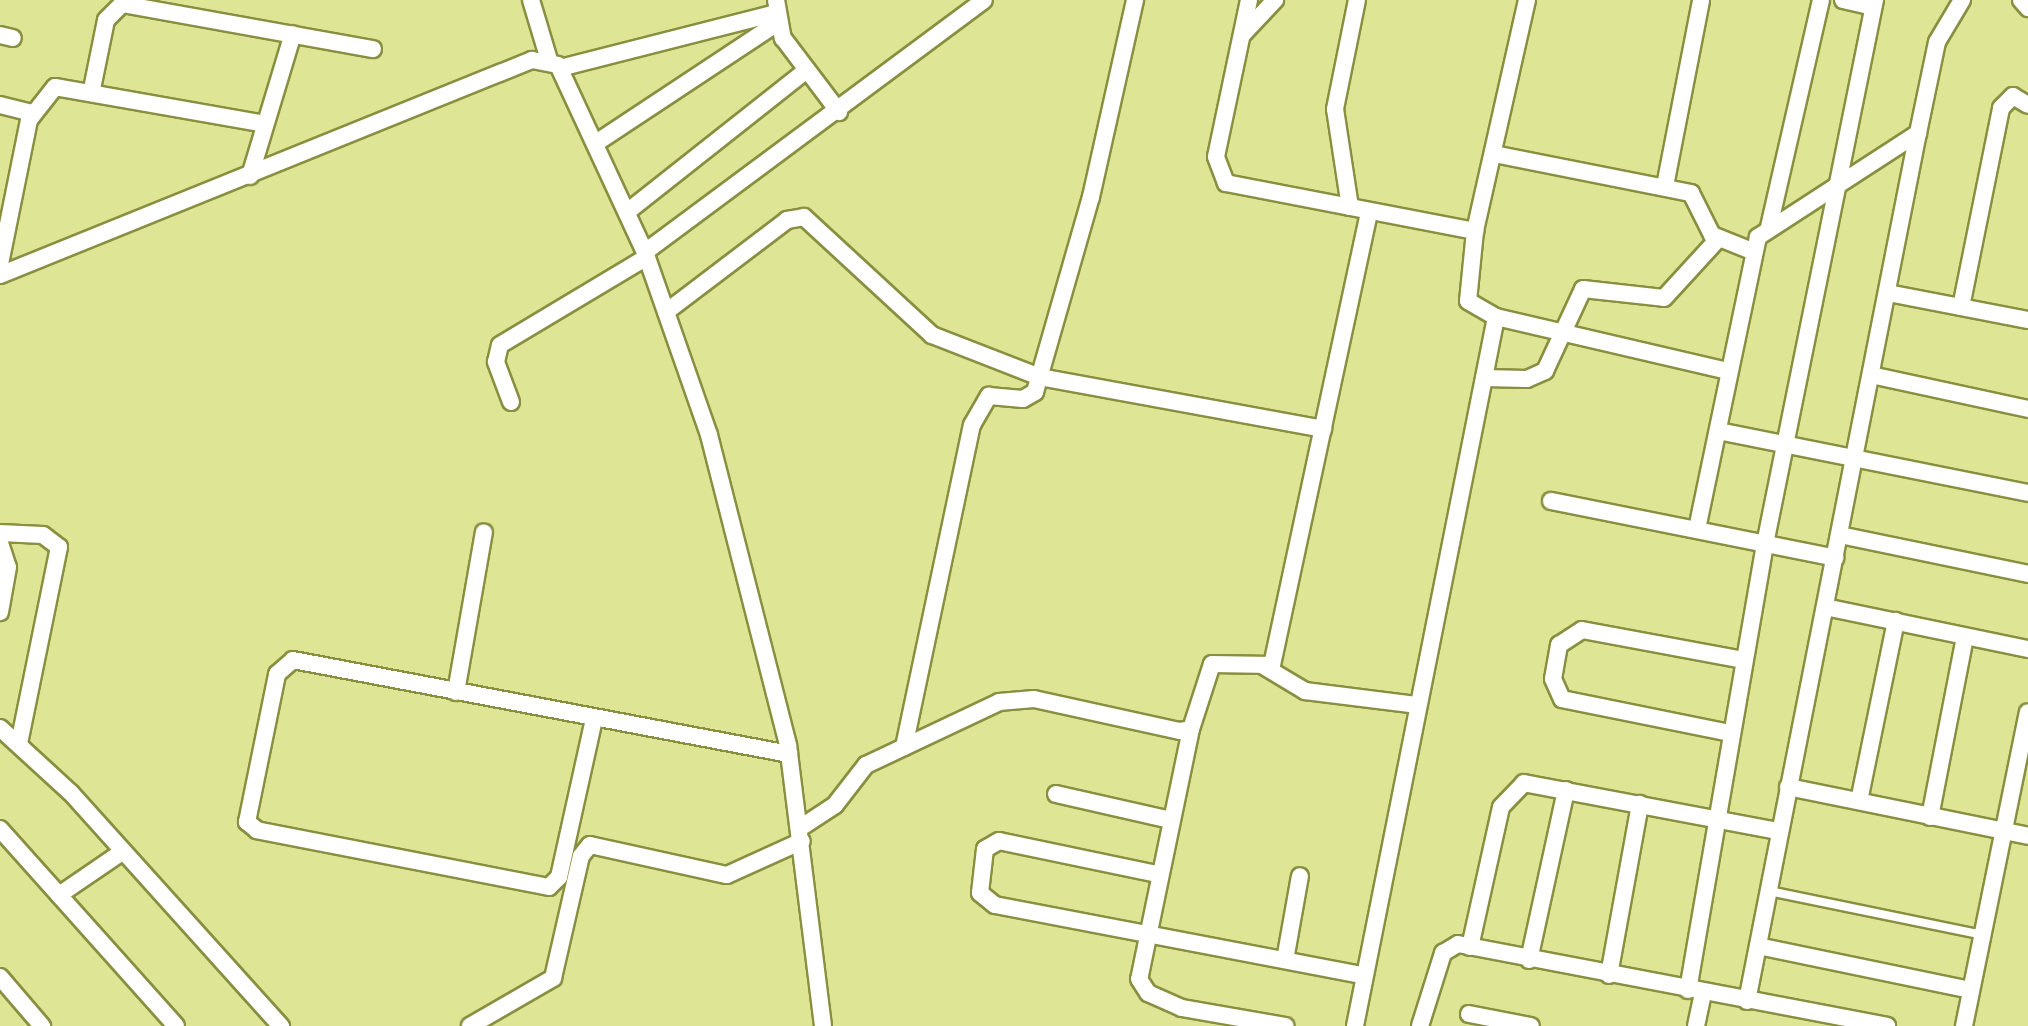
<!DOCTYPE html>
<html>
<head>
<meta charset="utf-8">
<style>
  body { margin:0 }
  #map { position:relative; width:2028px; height:1026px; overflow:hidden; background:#dee595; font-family:"Asap Condensed",sans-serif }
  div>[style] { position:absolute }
  .roads { filter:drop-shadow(2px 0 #898f40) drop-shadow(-2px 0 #898f40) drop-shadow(0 2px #898f40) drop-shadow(0 -2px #898f40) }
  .service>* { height:8px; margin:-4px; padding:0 4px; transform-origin:4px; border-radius:4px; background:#fff }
  .minor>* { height:16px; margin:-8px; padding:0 8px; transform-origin:8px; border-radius:8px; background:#fff }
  span { translate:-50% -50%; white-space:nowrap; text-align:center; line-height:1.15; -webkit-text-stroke:8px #ebf3a2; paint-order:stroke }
</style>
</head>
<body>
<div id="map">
  <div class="roads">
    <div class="service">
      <i style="left:1769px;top:891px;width:218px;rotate:11.6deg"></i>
    </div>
    <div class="minor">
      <i style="left:531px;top:0;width:63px;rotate:73.3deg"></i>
      <i style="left:776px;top:0;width:39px;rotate:80deg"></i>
      <i style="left:783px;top:38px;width:93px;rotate:52.9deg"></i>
      <i style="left:1249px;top:0;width:160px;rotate:101.9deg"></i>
      <i style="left:1216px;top:157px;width:28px;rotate:69deg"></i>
      <i style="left:1226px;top:183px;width:254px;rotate:10.9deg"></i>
      <i style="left:1527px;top:0;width:237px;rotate:102.7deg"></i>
      <i style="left:1475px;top:231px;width:70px;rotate:95.7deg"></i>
      <i style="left:1468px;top:301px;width:32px;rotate:30deg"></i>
      <i style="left:1496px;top:317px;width:238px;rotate:13.1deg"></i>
      <i style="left:1843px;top:0;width:31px;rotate:13deg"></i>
      <i style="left:2021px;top:0;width:11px;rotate:49deg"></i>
      <i style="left:1243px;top:34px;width:47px;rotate:-46.7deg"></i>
      <i style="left:0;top:35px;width:13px;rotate:13deg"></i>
      <i style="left:560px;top:68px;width:222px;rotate:-14.3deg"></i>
      <i style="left:92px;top:89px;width:70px;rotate:-78.5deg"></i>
      <i style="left:106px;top:20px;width:23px;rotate:-45deg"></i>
      <i style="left:122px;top:4px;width:255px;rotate:10.2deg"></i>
      <i style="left:0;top:105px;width:33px;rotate:14deg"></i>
      <i style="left:596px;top:143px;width:217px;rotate:-33.5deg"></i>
      <i style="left:1494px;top:154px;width:201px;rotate:11.2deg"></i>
      <i style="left:1691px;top:193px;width:47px;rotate:63.4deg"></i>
      <i style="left:1712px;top:235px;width:43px;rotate:21.8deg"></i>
      <i style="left:250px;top:176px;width:148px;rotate:-73.2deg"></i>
      <i style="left:1665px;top:186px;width:189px;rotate:-79deg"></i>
      <i style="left:1350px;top:207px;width:99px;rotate:-98.7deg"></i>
      <i style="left:1335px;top:109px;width:111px;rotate:-78.6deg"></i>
      <i style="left:627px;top:212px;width:229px;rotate:-38.3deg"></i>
      <i style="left:1769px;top:227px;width:233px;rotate:-77.1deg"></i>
      <i style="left:645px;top:252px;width:422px;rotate:-36.6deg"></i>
      <i style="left:0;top:264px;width:147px;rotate:-78.6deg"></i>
      <i style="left:29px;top:120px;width:42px;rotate:-51.8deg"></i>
      <i style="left:55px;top:87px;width:213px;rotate:10deg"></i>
      <i style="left:0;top:275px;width:574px;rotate:-22.01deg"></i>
      <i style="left:532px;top:60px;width:26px;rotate:11deg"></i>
      <i style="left:558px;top:65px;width:206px;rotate:65.1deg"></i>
      <i style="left:645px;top:252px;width:194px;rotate:70.7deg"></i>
      <i style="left:709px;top:435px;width:320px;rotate:75.7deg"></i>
      <i style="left:788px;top:745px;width:283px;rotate:82.9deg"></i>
      <i style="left:1888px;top:293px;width:143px;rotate:10.9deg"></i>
      <i style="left:1961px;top:307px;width:203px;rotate:-78.6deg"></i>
      <i style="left:2001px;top:108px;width:17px;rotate:-45deg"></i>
      <i style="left:2013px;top:96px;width:17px;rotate:31deg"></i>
      <i style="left:666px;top:312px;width:152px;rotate:-37.2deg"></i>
      <i style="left:787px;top:220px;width:17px;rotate:-10deg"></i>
      <i style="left:804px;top:217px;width:174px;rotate:42.7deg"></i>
      <i style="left:932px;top:335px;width:116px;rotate:21.3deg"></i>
      <i style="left:1040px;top:377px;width:288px;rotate:10.4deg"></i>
      <i style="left:1871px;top:375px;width:161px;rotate:12.2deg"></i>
      <i style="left:1484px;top:378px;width:43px;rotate:1.3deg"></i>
      <i style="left:1527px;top:379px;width:20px;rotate:-24deg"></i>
      <i style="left:1545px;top:371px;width:90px;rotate:-65.1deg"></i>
      <i style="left:1583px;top:289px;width:81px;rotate:6.3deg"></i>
      <i style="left:1664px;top:298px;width:80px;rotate:-47.5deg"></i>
      <i style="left:511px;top:402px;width:43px;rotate:-110.6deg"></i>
      <i style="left:496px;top:362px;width:17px;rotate:-77deg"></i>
      <i style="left:500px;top:345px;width:171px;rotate:-30.9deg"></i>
      <i style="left:1718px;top:431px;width:316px;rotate:11.3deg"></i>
      <i style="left:1551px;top:501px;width:290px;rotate:11.3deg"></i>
      <i style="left:1697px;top:529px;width:298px;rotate:-78.2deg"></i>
      <i style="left:1758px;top:237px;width:191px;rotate:-33deg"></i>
      <i style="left:0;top:533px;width:43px;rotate:2.7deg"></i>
      <i style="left:43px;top:535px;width:20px;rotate:37deg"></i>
      <i style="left:59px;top:547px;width:200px;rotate:101.5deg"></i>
      <i style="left:1840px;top:535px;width:192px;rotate:11.7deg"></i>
      <i style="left:0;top:543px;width:25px;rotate:72deg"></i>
      <i style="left:8px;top:567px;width:46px;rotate:100.1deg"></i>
      <i style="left:1825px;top:607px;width:207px;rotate:11.7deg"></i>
      <i style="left:1265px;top:667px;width:47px;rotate:31deg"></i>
      <i style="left:1305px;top:691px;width:114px;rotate:7.1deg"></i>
      <i style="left:456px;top:692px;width:162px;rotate:-80.1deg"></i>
      <i style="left:594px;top:719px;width:162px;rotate:102.5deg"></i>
      <i style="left:559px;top:877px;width:14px;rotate:135deg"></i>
      <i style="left:549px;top:887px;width:298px;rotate:-169deg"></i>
      <i style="left:257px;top:830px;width:13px;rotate:-141deg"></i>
      <i style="left:247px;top:822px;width:151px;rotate:-78.5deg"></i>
      <i style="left:277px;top:674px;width:21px;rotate:-41deg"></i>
      <i style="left:293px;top:660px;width:505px;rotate:10.73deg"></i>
      <i style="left:0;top:728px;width:96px;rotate:42.5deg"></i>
      <i style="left:71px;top:793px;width:314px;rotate:48deg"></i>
      <i style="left:1191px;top:729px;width:255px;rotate:101.7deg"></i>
      <i style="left:1139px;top:979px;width:17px;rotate:57deg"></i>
      <i style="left:1148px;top:993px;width:37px;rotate:24deg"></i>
      <i style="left:1182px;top:1008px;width:105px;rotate:9.9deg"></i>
      <i style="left:1730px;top:733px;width:171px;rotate:-168.6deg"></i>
      <i style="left:1562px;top:699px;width:22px;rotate:-114deg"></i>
      <i style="left:1553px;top:679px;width:35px;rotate:-80deg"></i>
      <i style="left:1559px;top:645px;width:27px;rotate:-33deg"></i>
      <i style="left:1582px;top:630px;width:165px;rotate:10.5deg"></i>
      <i style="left:904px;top:747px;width:329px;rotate:-78.1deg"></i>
      <i style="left:972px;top:425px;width:34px;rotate:-60deg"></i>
      <i style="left:989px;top:396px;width:34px;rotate:5deg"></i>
      <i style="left:1023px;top:399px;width:14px;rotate:-30deg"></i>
      <i style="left:1035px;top:392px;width:203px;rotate:-74deg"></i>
      <i style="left:1091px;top:197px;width:202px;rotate:-77.4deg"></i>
      <i style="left:1788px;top:787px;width:245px;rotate:11.5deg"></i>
      <i style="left:1056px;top:794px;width:117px;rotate:12.8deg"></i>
      <i style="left:1859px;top:801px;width:184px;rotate:-78.4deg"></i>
      <i style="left:1930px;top:817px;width:183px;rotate:-79deg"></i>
      <i style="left:800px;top:828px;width:42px;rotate:-33.3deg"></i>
      <i style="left:835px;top:805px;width:51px;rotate:-52.2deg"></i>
      <i style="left:866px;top:765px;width:147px;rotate:-25.3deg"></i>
      <i style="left:999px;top:702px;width:35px;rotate:-5deg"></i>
      <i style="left:1034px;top:699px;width:149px;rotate:12.4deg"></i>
      <i style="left:1180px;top:731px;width:11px;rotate:-10deg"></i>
      <i style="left:1191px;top:729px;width:68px;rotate:-72.1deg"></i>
      <i style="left:1212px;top:664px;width:60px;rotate:1deg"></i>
      <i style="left:1272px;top:665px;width:464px;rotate:-77.9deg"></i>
      <i style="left:0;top:829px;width:264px;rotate:48.2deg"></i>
      <i style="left:1157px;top:874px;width:161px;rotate:-168.2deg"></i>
      <i style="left:999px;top:841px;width:16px;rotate:150deg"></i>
      <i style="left:985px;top:849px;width:44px;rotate:96.5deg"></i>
      <i style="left:980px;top:893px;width:19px;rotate:39deg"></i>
      <i style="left:995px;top:905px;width:375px;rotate:10.8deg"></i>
      <i style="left:59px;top:895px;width:76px;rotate:-34.3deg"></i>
      <i style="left:1758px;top:946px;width:217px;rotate:11.7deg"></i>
      <i style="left:1470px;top:947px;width:143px;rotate:-77.5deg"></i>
      <i style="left:1501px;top:807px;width:33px;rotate:-46deg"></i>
      <i style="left:1524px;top:783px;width:259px;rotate:10.7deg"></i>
      <i style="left:1285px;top:960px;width:85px;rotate:-79.9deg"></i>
      <i style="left:1529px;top:960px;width:174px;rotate:-77.7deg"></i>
      <i style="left:1609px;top:975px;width:174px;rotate:-79.7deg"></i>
      <i style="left:0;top:977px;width:65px;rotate:49.4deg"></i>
      <i style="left:1688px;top:990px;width:453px;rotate:-80.2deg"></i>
      <i style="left:1765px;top:544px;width:555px;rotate:-78.57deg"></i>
      <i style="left:1747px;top:1001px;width:885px;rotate:-78.86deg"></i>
      <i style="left:1918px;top:133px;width:93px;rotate:-78.2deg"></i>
      <i style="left:1937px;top:42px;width:49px;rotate:-59.2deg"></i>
      <i style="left:1469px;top:1014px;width:63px;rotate:11deg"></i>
      <i style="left:470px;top:1026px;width:96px;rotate:-30deg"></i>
      <i style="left:553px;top:978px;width:125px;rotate:-77.1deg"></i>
      <i style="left:581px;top:856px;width:14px;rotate:-51deg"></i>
      <i style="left:590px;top:845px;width:140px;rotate:12.4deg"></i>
      <i style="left:727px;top:875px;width:82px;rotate:-24.4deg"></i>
      <i style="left:1355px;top:1026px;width:723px;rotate:-78.75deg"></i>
      <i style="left:1420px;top:1026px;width:77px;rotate:-72.5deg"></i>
      <i style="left:1443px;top:953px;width:17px;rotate:-31deg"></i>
      <i style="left:1458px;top:944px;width:437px;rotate:10.8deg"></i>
      <i style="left:1696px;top:1026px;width:33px;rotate:-78deg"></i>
      <i style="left:1964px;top:1026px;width:320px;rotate:-78.5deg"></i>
    </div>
  </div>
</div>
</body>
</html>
